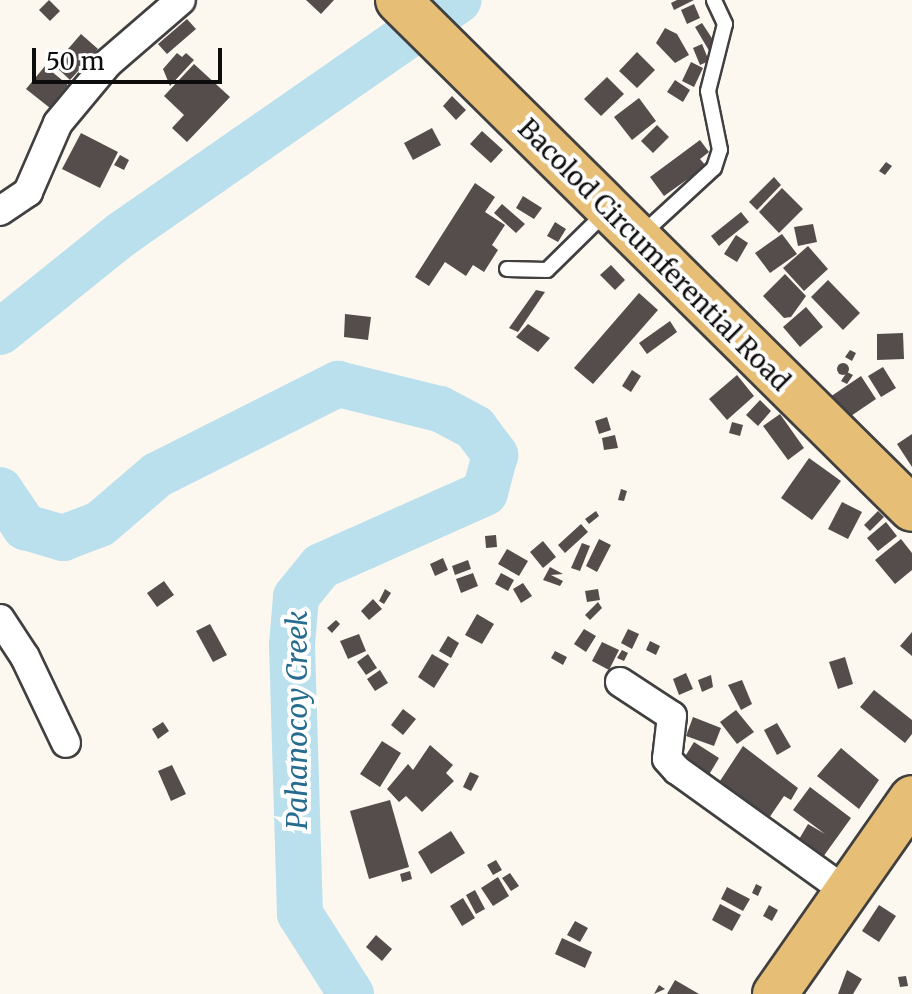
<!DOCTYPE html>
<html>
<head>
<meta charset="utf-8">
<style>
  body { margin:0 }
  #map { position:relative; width:912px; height:994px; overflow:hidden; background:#fdf8ef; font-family:Merriweather,serif }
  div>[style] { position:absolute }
  .river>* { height:46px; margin:-23px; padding:0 23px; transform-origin:23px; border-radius:23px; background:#bae0ee }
  .building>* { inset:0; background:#544d4b }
  .round { border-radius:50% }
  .roads { filter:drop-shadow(2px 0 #404040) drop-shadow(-2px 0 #404040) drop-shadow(0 2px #404040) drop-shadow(0 -2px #404040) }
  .lane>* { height:14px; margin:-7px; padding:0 7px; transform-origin:7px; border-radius:7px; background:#fff }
  .street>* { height:28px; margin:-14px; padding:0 14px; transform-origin:14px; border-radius:14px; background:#fff }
  .primary>* { height:44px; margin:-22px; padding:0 22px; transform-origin:22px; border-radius:22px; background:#e7be75 }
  span { translate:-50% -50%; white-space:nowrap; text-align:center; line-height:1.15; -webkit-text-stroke:8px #fff; paint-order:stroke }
  .street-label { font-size:26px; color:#0d0d0d }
  .water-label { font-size:28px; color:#266c8e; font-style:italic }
  .scale { position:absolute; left:32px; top:48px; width:190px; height:36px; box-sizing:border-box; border:4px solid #0d0d0d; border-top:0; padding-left:10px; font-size:24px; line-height:28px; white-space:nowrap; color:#0d0d0d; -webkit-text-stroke:6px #fff; paint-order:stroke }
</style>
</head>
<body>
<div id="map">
  <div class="river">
    <i style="left:0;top:332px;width:156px;rotate:-38.8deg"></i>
    <i style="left:122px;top:234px;width:410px;rotate:-34.8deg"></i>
    <i style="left:0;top:490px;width:45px;rotate:56deg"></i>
    <i style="left:25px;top:527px;width:40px;rotate:16deg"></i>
    <i style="left:63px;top:538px;width:40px;rotate:-21deg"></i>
    <i style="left:100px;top:524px;width:75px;rotate:-40.7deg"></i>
    <i style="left:157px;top:475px;width:203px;rotate:-26.7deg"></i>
    <i style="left:338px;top:384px;width:105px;rotate:13.8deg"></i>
    <i style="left:440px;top:409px;width:40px;rotate:28deg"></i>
    <i style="left:475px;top:428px;width:34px;rotate:53deg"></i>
    <i style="left:495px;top:455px;width:39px;rotate:105deg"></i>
    <i style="left:485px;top:493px;width:180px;rotate:156deg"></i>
    <i style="left:321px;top:566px;width:40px;rotate:129deg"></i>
    <i style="left:296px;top:597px;width:48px;rotate:94.8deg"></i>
    <i style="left:292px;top:645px;width:269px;rotate:88.3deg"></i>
    <i style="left:300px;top:914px;width:95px;rotate:57.5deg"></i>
  </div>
  <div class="building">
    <i style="clip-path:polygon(49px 0,60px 11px,50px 21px,39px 10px)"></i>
    <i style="clip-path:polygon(306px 0,334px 0,321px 14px)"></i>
    <i style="clip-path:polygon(677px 0,694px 0,674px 10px,671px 3px)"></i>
    <i style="clip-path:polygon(694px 4px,700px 18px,687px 24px,681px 10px)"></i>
    <i style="clip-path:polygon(187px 19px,196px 29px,167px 54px,158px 44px)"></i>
    <i style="clip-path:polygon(702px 23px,719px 49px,711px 54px,695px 27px)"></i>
    <i style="clip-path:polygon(665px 28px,677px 34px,689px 55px,675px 63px,656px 43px)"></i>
    <i style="clip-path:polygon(81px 34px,98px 49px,70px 80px,54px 65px)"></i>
    <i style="clip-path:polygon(702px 44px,709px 61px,700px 65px,693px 48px)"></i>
    <i style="clip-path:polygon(637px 52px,655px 70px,637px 88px,619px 71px)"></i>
    <i style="clip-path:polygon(177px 53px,182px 57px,186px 53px,194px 60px,170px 86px,163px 69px)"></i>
    <i style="clip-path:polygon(691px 62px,703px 68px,694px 87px,682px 81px)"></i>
    <i style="clip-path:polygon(194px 64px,230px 97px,187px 142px,172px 128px,184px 115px,164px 96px)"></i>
    <i style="clip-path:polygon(45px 66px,68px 85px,50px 108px,26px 89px)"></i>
    <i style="clip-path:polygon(607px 77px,624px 94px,601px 116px,584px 99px)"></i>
    <i style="clip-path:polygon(675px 80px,690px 90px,683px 102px,667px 92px)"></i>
    <i style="clip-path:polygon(452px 96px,466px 110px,456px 120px,443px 106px)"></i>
    <i style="clip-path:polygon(639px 98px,656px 121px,632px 140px,614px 117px)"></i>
    <i style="clip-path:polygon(657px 125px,669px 137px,653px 153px,641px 141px)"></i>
    <i style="clip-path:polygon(432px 128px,441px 145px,413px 160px,404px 143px)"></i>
    <i style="clip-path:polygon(482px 131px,503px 150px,491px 163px,470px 144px)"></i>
    <i style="clip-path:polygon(81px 133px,118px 152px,100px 188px,62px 169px)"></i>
    <i style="clip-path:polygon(700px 140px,709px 152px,700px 159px,706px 166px,664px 196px,650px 177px)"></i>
    <i style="clip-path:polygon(120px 155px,129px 160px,124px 170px,114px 165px)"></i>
    <i style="clip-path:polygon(886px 162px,892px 166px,885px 175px,879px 171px)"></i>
    <i style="clip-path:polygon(774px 177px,781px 185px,757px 210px,749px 202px)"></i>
    <i style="clip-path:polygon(475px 183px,495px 197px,485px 212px,505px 225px,492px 245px,498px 250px,484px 272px,473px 265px,466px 276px,445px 262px,429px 286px,415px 277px)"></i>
    <i style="clip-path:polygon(782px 188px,803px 209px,779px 233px,759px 212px)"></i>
    <i style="clip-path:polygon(523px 196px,542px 208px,534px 219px,516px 208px)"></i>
    <i style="clip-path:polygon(502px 204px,525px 224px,516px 233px,494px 213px)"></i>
    <i style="clip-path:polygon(741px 212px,749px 222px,719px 246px,711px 236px)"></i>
    <i style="clip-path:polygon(555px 222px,566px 229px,558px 242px,547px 236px)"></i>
    <i style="clip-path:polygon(813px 224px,817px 242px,798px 246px,794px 227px)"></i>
    <i style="clip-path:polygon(782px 234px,797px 254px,770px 273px,755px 253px)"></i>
    <i style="clip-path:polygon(736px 235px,748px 243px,737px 262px,724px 254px)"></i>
    <i style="clip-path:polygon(808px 246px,828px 269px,804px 291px,783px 268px)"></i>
    <i style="clip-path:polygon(611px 265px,625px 280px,615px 290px,600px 275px)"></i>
    <i style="clip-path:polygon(785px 274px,806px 296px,791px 317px,784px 318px,763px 296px)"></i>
    <i style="clip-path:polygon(828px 280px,860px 313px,843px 330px,811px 297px)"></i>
    <i style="clip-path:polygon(536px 290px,545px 292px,518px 332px,509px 328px)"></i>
    <i style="clip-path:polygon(639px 293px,658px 310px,593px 384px,574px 368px)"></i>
    <i style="clip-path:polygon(806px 307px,823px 327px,800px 347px,783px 327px)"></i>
    <i style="clip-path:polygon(345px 314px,371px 317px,368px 340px,344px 337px)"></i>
    <i style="clip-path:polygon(670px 321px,677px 332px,647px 354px,639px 343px)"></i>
    <i style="clip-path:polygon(528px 324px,550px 338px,538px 352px,516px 337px)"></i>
    <i style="clip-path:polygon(903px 333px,904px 359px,877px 360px,877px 334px)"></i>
    <i style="clip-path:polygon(850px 350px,856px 353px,852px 361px,845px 357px)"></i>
    <i class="round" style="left:837px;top:363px;width:12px;height:12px"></i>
    <i style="clip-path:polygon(883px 367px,896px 388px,881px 397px,868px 376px)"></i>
    <i style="clip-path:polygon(632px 370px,641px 376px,631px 392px,622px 386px)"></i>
    <i style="clip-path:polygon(847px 372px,853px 375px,847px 384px,841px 381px)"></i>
    <i style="clip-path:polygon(737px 375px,754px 396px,727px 420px,709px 399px)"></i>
    <i style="clip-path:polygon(861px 376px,876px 399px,845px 420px,830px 397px)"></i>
    <i style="clip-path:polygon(760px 400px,771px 411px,758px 426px,746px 415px)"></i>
    <i style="clip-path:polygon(780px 414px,804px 448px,788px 460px,763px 426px)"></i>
    <i style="clip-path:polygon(607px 417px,611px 430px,599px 434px,595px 421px)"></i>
    <i style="clip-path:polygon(732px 422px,743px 425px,740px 436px,729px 433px)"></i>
    <i style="clip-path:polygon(912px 434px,912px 467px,897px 444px)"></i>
    <i style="clip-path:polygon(615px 435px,618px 448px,604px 450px,602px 438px)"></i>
    <i style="clip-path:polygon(809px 458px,841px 481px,812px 520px,781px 498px)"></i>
    <i style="clip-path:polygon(621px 489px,627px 491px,624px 501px,618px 500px)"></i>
    <i style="clip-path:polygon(842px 502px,862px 512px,848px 539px,828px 529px)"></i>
    <i style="clip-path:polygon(596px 511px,599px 516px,589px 524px,585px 519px)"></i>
    <i style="clip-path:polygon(878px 511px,884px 517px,870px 531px,864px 525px)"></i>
    <i style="clip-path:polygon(886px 522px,897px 536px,878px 551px,867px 538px)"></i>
    <i style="clip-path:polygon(581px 524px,588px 532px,565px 553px,558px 545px)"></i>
    <i style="clip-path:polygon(496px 535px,497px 547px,486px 548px,485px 536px)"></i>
    <i style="clip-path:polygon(599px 539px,611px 545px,597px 572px,586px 566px)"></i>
    <i style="clip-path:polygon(901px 539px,912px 553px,912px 570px,895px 584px,875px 560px)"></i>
    <i style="clip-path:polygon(543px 541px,556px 557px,543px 568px,530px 552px)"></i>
    <i style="clip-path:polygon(582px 543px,590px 546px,580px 571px,571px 568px)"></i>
    <i style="clip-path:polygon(507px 549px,528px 561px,519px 576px,498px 564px)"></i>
    <i style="clip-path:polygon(443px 558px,448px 570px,435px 576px,430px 564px)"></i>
    <i style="clip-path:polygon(468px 560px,471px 569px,455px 575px,452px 566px)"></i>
    <i style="clip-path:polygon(550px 567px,563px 574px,551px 575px,563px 581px,560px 586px,543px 580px)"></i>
    <i style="clip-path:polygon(473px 573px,478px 586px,461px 593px,456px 579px)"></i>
    <i style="clip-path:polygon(501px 573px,514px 580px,508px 591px,495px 584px)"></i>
    <i style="clip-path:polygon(164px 581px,174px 595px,157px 607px,147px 593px)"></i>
    <i style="clip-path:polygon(523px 583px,532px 596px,521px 603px,513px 589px)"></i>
    <i style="clip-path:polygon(385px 589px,391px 593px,384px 604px,379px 601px)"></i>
    <i style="clip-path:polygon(598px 589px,600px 600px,587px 602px,585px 591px)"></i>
    <i style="clip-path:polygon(373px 599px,382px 609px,369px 620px,361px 611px)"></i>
    <i style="clip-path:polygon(598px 602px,602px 608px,590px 620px,585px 615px)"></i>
    <i style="clip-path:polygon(477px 614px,494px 624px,482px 644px,465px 635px)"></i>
    <i style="clip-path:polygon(336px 620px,340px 624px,332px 633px,327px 628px)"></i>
    <i style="clip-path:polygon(210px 624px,227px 655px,213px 662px,196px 631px)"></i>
    <i style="clip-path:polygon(584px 629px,596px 636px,586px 652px,574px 644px)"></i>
    <i style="clip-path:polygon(628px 629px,639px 634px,632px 649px,621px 643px)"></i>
    <i style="clip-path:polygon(912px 632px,912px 656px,900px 646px)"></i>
    <i style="clip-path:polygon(359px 634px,366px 651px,348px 659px,340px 641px)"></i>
    <i style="clip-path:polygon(448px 636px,459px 643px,451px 658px,439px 651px)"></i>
    <i style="clip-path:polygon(650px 641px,660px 646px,656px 655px,646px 650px)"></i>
    <i style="clip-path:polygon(602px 642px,619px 650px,609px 670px,592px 661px)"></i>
    <i style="clip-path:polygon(622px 650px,628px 653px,624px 661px,617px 658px)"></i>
    <i style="clip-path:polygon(555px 651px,567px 657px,563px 665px,551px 658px)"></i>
    <i style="clip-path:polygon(368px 654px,377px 668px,366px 675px,357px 662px)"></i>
    <i style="clip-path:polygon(432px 654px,449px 664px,434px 688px,418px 677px)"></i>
    <i style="clip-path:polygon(845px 657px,853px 684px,838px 689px,829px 662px)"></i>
    <i style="clip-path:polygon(380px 670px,388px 683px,375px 691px,367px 679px)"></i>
    <i style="clip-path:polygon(686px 673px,693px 689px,679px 695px,673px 679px)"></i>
    <i style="clip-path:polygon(711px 675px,713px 687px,702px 692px,698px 680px)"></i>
    <i style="clip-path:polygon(742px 680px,752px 704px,741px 710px,728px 685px)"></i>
    <i style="clip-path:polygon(874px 690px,912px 720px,912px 734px,905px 743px,860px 707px)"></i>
    <i style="clip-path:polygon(403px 709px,416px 719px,403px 735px,391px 725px)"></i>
    <i style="clip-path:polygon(736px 710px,754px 732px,737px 744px,720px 722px)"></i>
    <i style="clip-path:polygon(693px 717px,721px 728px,714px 746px,686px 736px)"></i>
    <i style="clip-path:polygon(163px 722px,169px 731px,158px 739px,152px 729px)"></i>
    <i style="clip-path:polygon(777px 723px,791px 747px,777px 755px,764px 730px)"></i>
    <i style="clip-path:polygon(382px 741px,401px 753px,380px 787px,360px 774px)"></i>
    <i style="clip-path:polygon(694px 742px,719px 758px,707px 778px,681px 763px)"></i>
    <i style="clip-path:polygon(430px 745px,453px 765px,446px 773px,454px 781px,422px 812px,406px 796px,399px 802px,387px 789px,408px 764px,413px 770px)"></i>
    <i style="clip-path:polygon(743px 746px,798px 788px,791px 800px,784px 796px,769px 818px,718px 784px)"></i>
    <i style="clip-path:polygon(841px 748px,879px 780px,859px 809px,817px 776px)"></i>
    <i style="clip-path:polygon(172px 765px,186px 794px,171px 801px,158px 771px)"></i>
    <i style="clip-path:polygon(470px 772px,479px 776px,471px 791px,463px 787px)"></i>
    <i style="clip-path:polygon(810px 787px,851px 818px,823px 857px,798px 841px,808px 824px,825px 834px,793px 810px)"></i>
    <i style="clip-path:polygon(390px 800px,409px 867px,369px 879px,350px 811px)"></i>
    <i style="clip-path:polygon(451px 831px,465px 853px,431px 874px,418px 852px)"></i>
    <i style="clip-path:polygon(496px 860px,502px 870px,493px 875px,487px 865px)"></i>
    <i style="clip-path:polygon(410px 871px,412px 879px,402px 882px,400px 874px)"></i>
    <i style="clip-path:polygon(510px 873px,519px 886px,511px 891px,502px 878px)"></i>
    <i style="clip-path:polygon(498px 877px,509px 896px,493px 906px,481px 888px)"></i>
    <i style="clip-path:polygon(756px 884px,762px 887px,758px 896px,752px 893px)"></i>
    <i style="clip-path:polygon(727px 887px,750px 899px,743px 911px,721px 899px)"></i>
    <i style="clip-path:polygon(475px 890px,485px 909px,476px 914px,466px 895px)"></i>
    <i style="clip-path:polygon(463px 898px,475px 918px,462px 926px,450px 906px)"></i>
    <i style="clip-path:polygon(720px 904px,741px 915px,732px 931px,712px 920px)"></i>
    <i style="clip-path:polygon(769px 905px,778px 910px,772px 921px,763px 916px)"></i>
    <i style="clip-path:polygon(879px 905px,896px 916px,879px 942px,862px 931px)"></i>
    <i style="clip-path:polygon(575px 921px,588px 928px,580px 942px,567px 935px)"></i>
    <i style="clip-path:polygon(376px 935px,392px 949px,382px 961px,366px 947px)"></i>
    <i style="clip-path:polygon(562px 938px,592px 952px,585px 968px,555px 954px)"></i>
    <i style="clip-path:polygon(847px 970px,862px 979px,853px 994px,838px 994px)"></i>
    <i style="clip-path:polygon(906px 976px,908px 986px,900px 987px,898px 977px)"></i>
    <i style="clip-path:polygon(675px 980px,699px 994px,667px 994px)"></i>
    <i style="clip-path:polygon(659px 985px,665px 989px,654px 994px)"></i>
  </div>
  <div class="roads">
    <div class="lane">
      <i style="left:640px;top:236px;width:100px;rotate:-42.6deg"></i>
      <i style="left:714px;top:168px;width:19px;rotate:-72deg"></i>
      <i style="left:720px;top:150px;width:60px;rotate:-101.5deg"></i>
      <i style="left:708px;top:91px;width:69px;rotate:-75.8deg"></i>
      <i style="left:725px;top:24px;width:26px;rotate:-115deg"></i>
      <i style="left:507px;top:269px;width:40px;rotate:1.4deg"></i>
      <i style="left:547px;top:270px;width:81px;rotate:-44.5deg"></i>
    </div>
    <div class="street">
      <i style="left:0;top:211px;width:34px;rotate:-34deg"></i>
      <i style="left:28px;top:192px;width:75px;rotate:-66.5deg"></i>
      <i style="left:58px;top:123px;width:78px;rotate:-50.2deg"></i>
      <i style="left:108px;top:63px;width:96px;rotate:-40.8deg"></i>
      <i style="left:0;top:619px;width:45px;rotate:56.7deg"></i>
      <i style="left:25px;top:657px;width:95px;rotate:64.5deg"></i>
      <i style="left:620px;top:682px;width:62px;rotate:33.2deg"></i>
      <i style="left:672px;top:716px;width:43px;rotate:96.6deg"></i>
      <i style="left:667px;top:759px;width:15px;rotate:48deg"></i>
      <i style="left:677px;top:770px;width:206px;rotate:35.7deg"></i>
    </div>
    <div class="primary">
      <i style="left:398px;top:0;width:723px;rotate:44.72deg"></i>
      <i style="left:775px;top:994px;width:239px;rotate:-55deg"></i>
    </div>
  </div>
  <div class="street-label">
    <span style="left:654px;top:255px;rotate:45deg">Bacolod Circumferential Road</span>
  </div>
  <div class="water-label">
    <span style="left:297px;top:720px;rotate:-90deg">Pahanocoy Creek</span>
  </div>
  <div class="scale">50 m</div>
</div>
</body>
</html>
